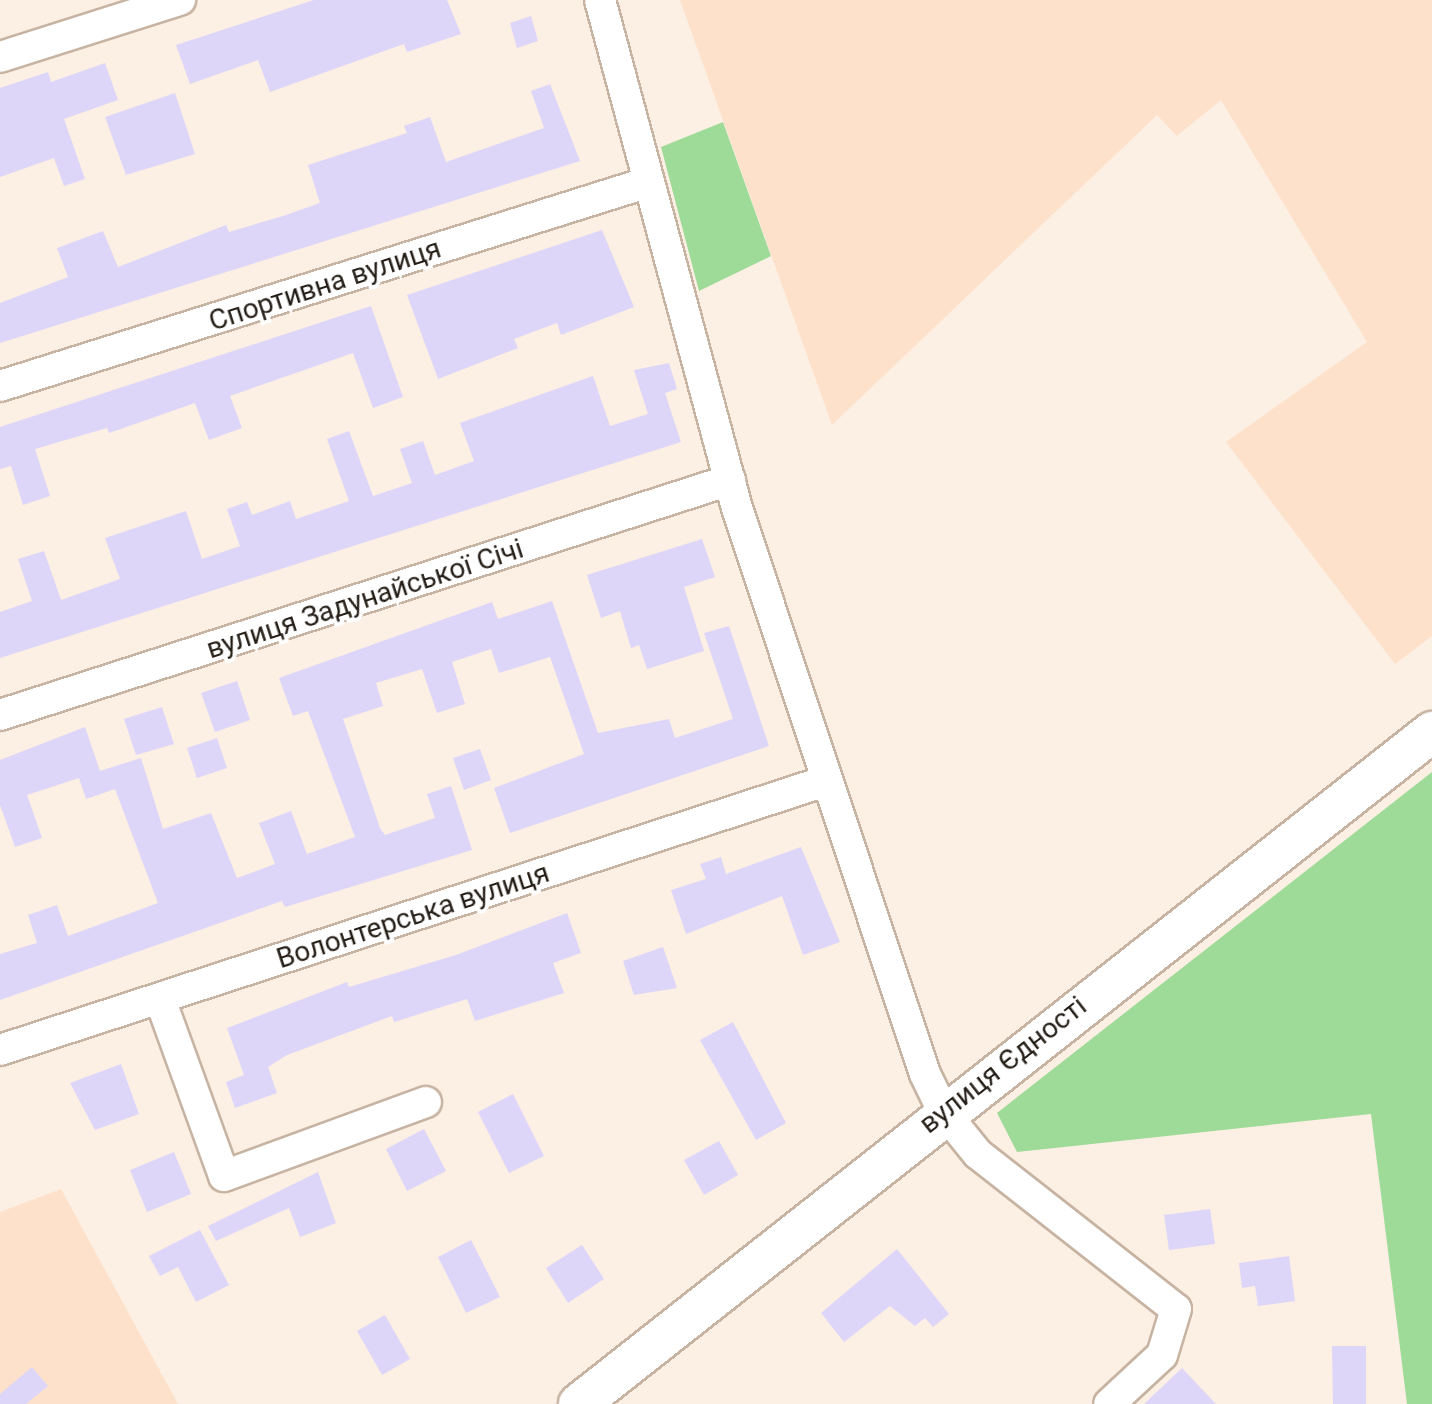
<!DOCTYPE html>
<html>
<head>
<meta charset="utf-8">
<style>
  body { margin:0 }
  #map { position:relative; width:1432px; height:1404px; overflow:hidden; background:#fcefe4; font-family:Roboto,sans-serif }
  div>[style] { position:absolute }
  .built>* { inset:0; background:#fde1ca }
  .green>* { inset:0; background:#9fdb98 }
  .building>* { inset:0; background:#ddd6f9 }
  .roads { filter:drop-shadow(2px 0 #c7b3a2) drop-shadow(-2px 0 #c7b3a2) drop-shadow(0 2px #c7b3a2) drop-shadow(0 -2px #c7b3a2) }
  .minor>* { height:30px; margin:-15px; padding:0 15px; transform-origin:15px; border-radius:15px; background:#fff }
  .major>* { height:40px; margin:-20px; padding:0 20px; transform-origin:20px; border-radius:20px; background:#fff }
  span { translate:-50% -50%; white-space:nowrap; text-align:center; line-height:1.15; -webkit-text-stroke:8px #fff; paint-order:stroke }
  .street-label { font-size:28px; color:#241d16 }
</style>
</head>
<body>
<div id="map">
  <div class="built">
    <i style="clip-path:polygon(680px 0,1432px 0,1432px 636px,1395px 664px,1226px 442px,1367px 342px,1221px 100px,1177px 136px,1157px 115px,832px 425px)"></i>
    <i style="clip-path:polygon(61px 1189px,178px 1404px,0 1404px,0 1212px)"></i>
  </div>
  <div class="green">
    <i style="clip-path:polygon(723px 122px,771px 256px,699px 291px,661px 147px)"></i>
    <i style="clip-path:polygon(1432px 772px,1432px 1404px,1407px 1404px,1371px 1114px,1017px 1152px,997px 1113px)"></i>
  </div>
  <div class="building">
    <i style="clip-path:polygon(314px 0,447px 0,461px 34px,407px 52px,404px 44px,270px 92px,258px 60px,190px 84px,176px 45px)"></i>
    <i style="clip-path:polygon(531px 16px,538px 41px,517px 48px,510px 23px)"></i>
    <i style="clip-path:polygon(105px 63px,118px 100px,64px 119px,85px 179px,64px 186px,54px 158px,0 177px,0 88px,48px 72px,51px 82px)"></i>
    <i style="clip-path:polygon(550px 84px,580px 161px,0 343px,0 303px,68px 277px,57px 248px,103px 231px,118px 267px,226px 225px,229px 232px,283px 216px,320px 203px,308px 165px,407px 133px,404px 126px,430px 117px,446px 162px,544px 128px,531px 91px)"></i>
    <i style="clip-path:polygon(175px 93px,195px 154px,126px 175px,105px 117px)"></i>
    <i style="clip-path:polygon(602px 230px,634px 307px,561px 335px,557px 323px,514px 339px,518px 348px,438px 379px,407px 295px)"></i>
    <i style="clip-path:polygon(371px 306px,403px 397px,373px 408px,353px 353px,230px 396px,242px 428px,209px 440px,195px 403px,109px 433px,107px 428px,35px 449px,50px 496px,23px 505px,11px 466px,0 469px,0 427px)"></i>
    <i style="clip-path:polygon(669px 363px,677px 389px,665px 393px,681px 442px,0 658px,0 612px,32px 601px,18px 559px,44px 551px,61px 600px,120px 579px,105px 538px,186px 511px,202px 559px,240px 546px,227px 509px,247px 502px,252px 515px,290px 501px,296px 519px,349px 501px,327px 439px,349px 431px,373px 496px,412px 483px,400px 449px,423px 441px,435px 475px,474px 461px,460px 423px,593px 376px,610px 426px,648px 414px,634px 370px)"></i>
    <i style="clip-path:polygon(702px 539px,715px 577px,684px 587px,704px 651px,647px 669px,639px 645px,631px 648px,620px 611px,601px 618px,587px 575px)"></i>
    <i style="clip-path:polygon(552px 601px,598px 733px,669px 719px,675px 738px,733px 719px,704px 633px,729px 626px,769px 746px,510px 833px,494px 788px,584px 754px,550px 657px,499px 673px,491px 649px,452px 662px,465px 704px,437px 713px,422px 669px,376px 683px,383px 706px,343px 719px,380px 828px,385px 835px,435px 818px,427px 794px,451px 786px,472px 850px,285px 907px,282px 901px,0 1000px,0 954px,37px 943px,28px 915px,57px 905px,68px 936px,158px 903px,115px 789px,86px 799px,79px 778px,27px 795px,42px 838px,15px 847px,0 805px,0 760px,85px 727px,100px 771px,141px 758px,163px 829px,211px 813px,237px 878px,275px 864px,259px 823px,291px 811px,307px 854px,355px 837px,308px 711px,293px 716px,279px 678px,492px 602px,498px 619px)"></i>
    <i style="clip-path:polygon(237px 681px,250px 720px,215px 732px,201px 693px)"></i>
    <i style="clip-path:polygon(162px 707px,174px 744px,136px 755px,124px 719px)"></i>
    <i style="clip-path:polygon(217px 738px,227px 768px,197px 778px,187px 748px)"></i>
    <i style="clip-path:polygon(480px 749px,491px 780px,464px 790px,453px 758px)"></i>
    <i style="clip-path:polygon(801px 847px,840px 942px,803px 955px,782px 896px,686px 934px,671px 890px,706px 879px,700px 864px,721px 857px,726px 874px)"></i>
    <i style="clip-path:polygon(567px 913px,581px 953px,553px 963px,564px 993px,475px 1021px,467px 999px,394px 1022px,392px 1016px,287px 1055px,268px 1067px,277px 1093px,235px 1108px,226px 1082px,244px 1075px,227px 1028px,347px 982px,349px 987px,456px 955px)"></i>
    <i style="clip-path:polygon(663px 947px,677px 988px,634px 995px,623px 961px)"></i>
    <i style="clip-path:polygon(733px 1022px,786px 1123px,756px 1140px,700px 1040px)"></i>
    <i style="clip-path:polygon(121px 1064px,139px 1114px,95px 1130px,70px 1083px)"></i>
    <i style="clip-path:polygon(513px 1094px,544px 1156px,509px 1173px,478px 1112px)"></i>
    <i style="clip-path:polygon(424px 1129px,446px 1171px,407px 1191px,386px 1149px)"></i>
    <i style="clip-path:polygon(719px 1141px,738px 1175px,704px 1195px,684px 1160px)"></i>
    <i style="clip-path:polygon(174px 1152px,191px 1194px,147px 1212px,130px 1170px)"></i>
    <i style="clip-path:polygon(318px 1172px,336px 1223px,300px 1237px,289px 1208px,216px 1241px,208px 1226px)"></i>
    <i style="clip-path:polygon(1210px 1209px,1215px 1244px,1169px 1250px,1164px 1215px)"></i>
    <i style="clip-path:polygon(200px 1230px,229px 1285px,196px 1302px,178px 1267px,160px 1276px,149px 1256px)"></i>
    <i style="clip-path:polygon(471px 1240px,500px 1297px,466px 1313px,438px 1257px)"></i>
    <i style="clip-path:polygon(582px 1245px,604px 1279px,568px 1303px,546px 1268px)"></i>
    <i style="clip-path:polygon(897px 1249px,949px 1314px,933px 1327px,925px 1318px,915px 1326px,890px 1306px,844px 1342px,821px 1313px)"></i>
    <i style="clip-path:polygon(1289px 1256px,1295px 1301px,1258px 1306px,1255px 1286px,1242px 1288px,1239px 1263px)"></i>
    <i style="clip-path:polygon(385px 1315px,410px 1359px,382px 1375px,357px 1331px)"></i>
    <i style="clip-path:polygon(1332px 1346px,1366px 1346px,1366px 1404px,1333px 1404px)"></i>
    <i style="clip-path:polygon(32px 1367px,48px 1386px,26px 1404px,0 1404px,0 1394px)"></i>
    <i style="clip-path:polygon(1182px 1368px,1216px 1404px,1144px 1404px)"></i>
  </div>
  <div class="roads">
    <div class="minor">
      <i style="left:600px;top:0;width:526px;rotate:74.91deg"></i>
      <i style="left:737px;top:508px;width:596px;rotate:71.63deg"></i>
      <i style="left:925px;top:1074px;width:41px;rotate:64.1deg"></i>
      <i style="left:943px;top:1111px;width:55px;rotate:50.9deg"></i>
      <i style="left:978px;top:1154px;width:251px;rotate:38.1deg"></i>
      <i style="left:1176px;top:1309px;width:48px;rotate:106.9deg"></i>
      <i style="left:1162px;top:1355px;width:72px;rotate:137.2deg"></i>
      <i style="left:0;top:57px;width:189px;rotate:-17.6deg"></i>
      <i style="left:0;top:386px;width:680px;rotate:-17.45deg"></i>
      <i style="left:0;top:715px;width:767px;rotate:-17.84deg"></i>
      <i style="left:160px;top:999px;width:188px;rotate:70.1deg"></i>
      <i style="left:224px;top:1176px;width:215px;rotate:-20.1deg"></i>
      <i style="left:0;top:1050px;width:869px;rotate:-18.04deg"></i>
    </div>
    <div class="major">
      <i style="left:579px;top:1404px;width:1086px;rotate:-38.23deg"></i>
    </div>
  </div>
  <div class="street-label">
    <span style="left:325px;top:285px;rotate:-18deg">Спортивна вулиця</span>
    <span style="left:365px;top:599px;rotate:-18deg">вулиця Задунайської Січі</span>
    <span style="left:413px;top:916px;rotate:-18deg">Волонтерська вулиця</span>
    <span style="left:1003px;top:1065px;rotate:-38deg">вулиця Єдності</span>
  </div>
</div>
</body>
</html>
